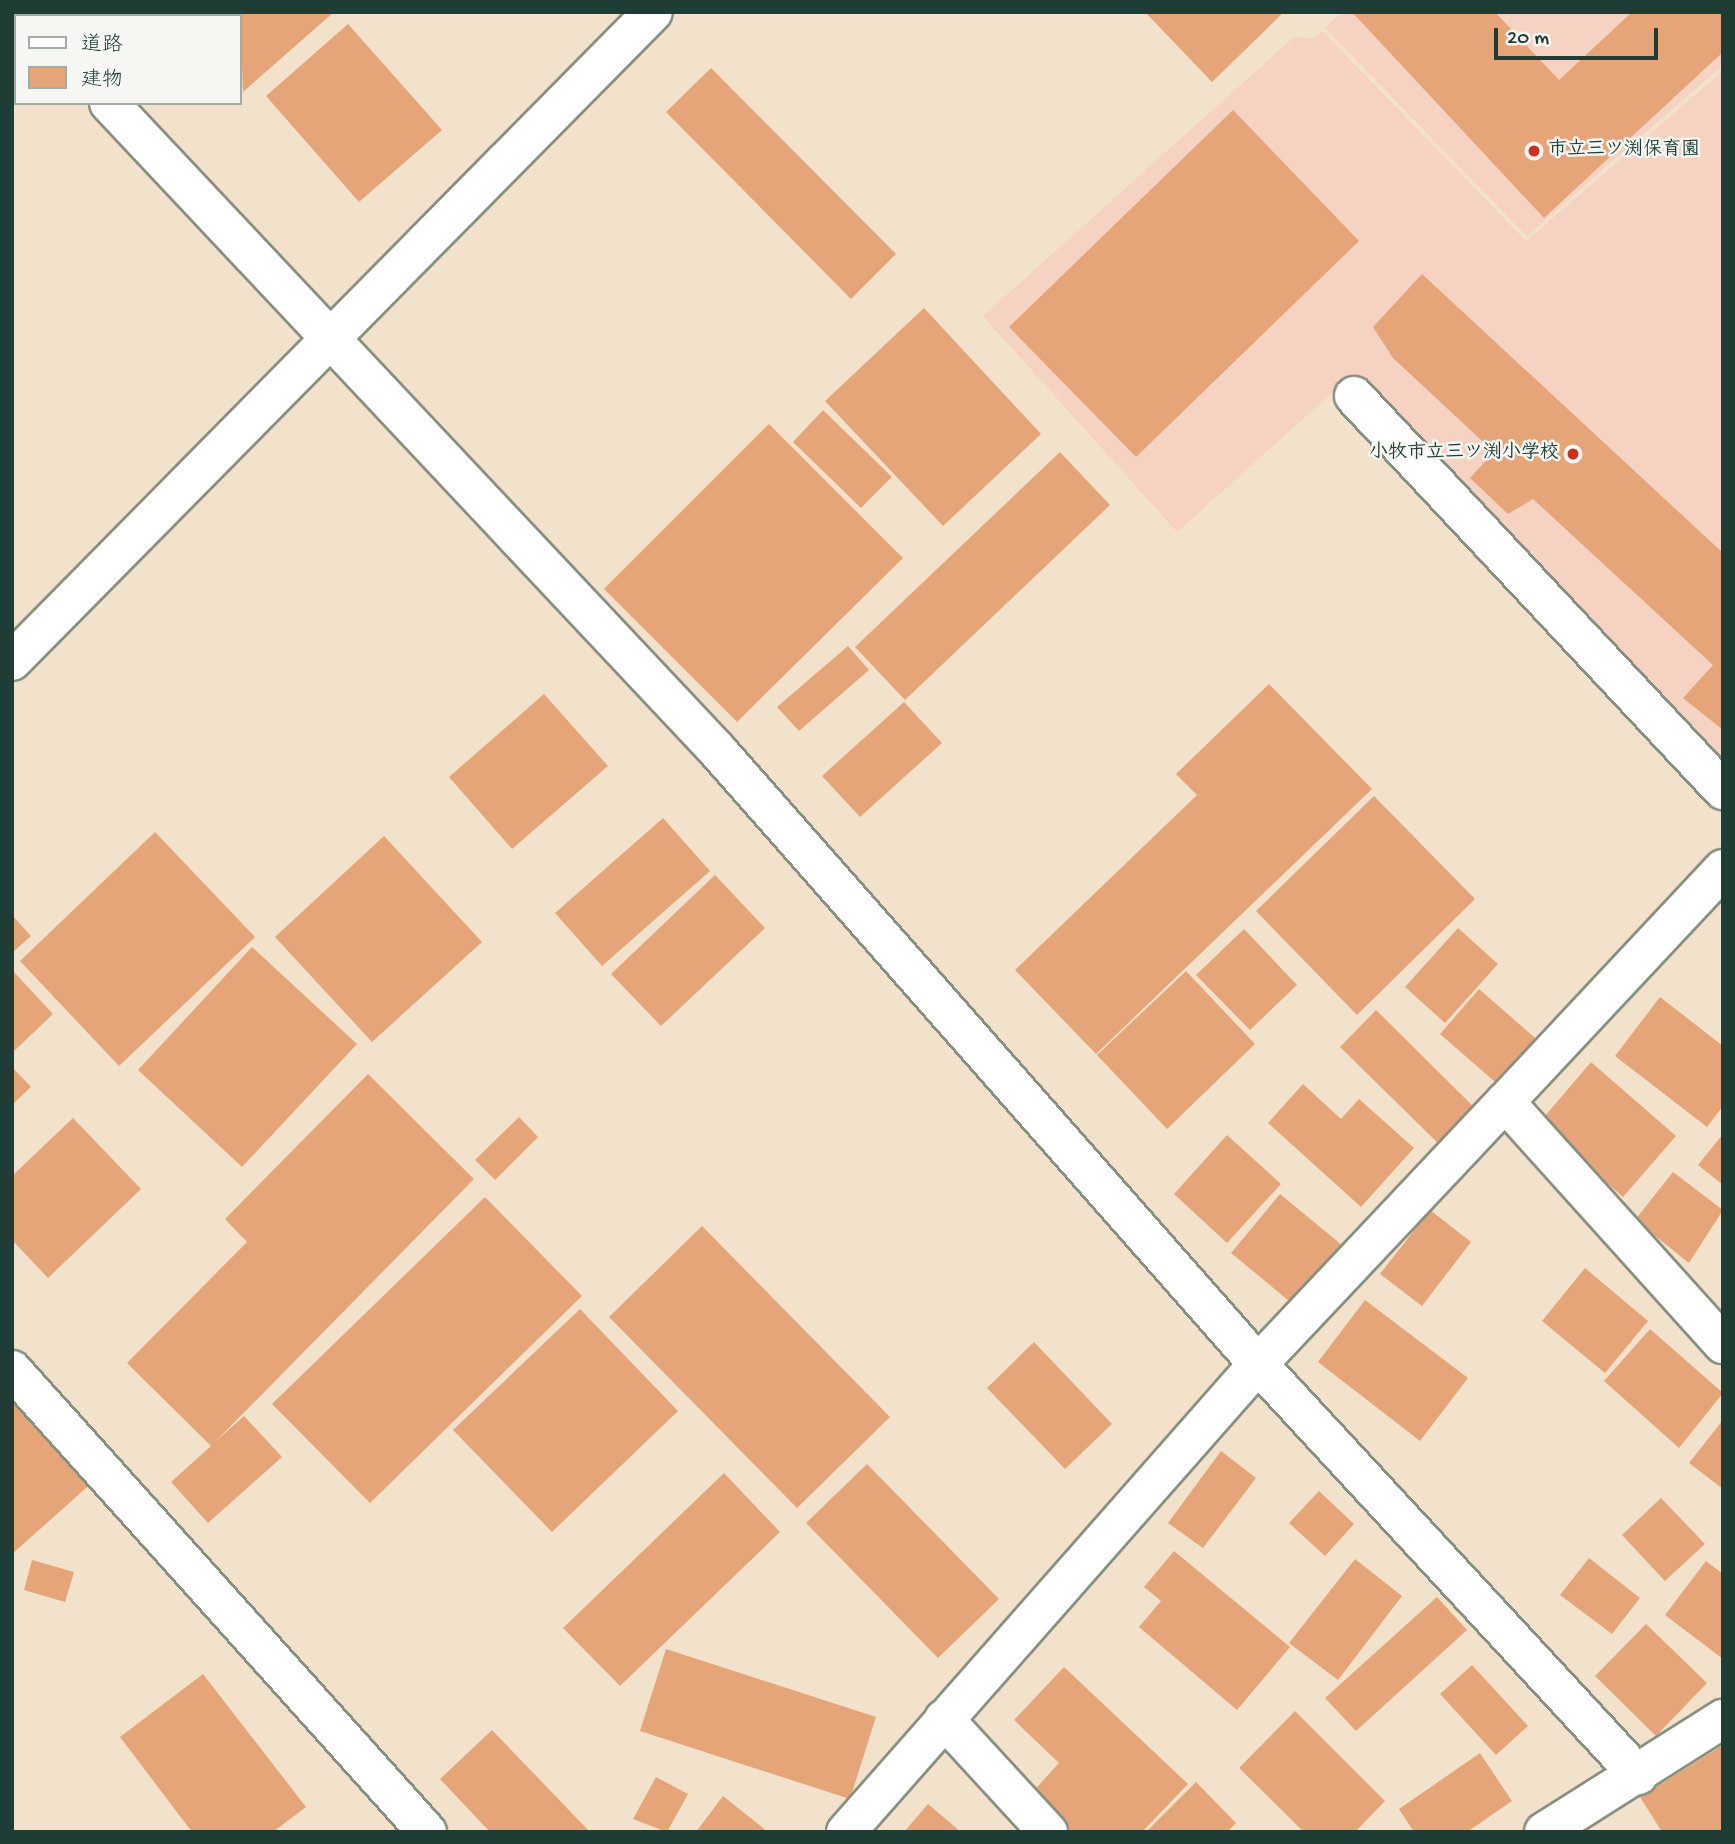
<!DOCTYPE html>
<html>
<head>
<meta charset="utf-8">
<style>
  body { margin:0 }
  #map { position:relative; width:1735px; height:1844px; overflow:hidden; background:#f2e2cb; font-family:"Gochi Hand","Klee One",sans-serif }
  div>[style] { position:absolute }
  .built>* { inset:0; background:#f5d2c2 }
  .building>* { inset:0; background:#e6a579 }
  .roads { filter:drop-shadow(2px 0 #889080) drop-shadow(-2px 0 #889080) drop-shadow(0 2px #889080) drop-shadow(0 -2px #889080) }
  .minor>* { height:38px; margin:-19px; padding:0 19px; transform-origin:19px; border-radius:19px; background:#fff }
  .dots>* { width:19px; height:19px; translate:-50% -50%; box-sizing:border-box; border:4px solid #f6f6f2; border-radius:50% }
  span { translate:-50% -50%; white-space:nowrap; text-align:center; line-height:1.15; -webkit-text-stroke:5px #f6f6f2; paint-order:stroke }
  .poi-label { font-size:19px; color:#1f3d34; font-weight:700 }
  .left { translate:0 -50%; text-align:left }
  .right { translate:-100% -50%; text-align:right }
  .frame { position:absolute; inset:0; border:14px solid #1f3d34; pointer-events:none }
  .legend { position:absolute; left:14px; top:14px; width:228px; height:91px; box-sizing:border-box; background:#f6f6f2; border:2px solid #a0aca6; margin:0; padding:9px 12px; list-style:none; font-size:21px; color:#1f3d34 }
  .legend li { display:flex; align-items:center; gap:14px; height:35px }
  .legend b { width:35px; border:2px solid #a0aca6 }
  .scale { position:absolute; left:1494px; top:28px; width:164px; height:32px; box-sizing:border-box; border:4px solid #1f3d34; border-top:0; padding-left:9px; font-size:21px; line-height:24px; white-space:nowrap; color:#1f3d34; -webkit-text-stroke:5px #f6f6f2; paint-order:stroke }
</style>
</head>
<body>
<div id="map">
  <div class="built">
    <i style="clip-path:polygon(1342px 12px,1723px 12px,1723px 65px,1527px 236px,1325px 28px)"></i>
    <i style="clip-path:polygon(1322px 31px,1526px 241px,1723px 71px,1723px 774px,1351px 376px,1177px 532px,983px 316px,1294px 37px,1314px 39px)"></i>
  </div>
  <div class="building">
    <i style="clip-path:polygon(174px 12px,334px 12px,243px 92px,240px 16px)"></i>
    <i style="clip-path:polygon(1145px 12px,1284px 12px,1212px 82px)"></i>
    <i style="clip-path:polygon(1352px 12px,1495px 12px,1559px 80px,1632px 12px,1723px 12px,1723px 52px,1544px 218px)"></i>
    <i style="clip-path:polygon(348px 24px,442px 130px,359px 202px,266px 96px)"></i>
    <i style="clip-path:polygon(711px 68px,896px 254px,851px 299px,666px 112px)"></i>
    <i style="clip-path:polygon(1233px 110px,1359px 241px,1136px 457px,1009px 327px)"></i>
    <i style="clip-path:polygon(1422px 274px,1723px 553px,1723px 730px,1683px 698px,1713px 665px,1533px 499px,1508px 514px,1470px 478px,1494px 452px,1393px 358px,1373px 327px)"></i>
    <i style="clip-path:polygon(924px 308px,1041px 434px,943px 526px,825px 401px)"></i>
    <i style="clip-path:polygon(823px 410px,892px 477px,861px 508px,793px 442px)"></i>
    <i style="clip-path:polygon(769px 424px,903px 558px,737px 722px,604px 589px)"></i>
    <i style="clip-path:polygon(1060px 452px,1110px 505px,905px 700px,855px 647px)"></i>
    <i style="clip-path:polygon(848px 646px,869px 670px,799px 731px,777px 707px)"></i>
    <i style="clip-path:polygon(1269px 684px,1372px 789px,1096px 1054px,1015px 970px,1197px 795px,1176px 774px)"></i>
    <i style="clip-path:polygon(544px 694px,608px 766px,512px 849px,449px 777px)"></i>
    <i style="clip-path:polygon(904px 702px,942px 743px,860px 817px,822px 776px)"></i>
    <i style="clip-path:polygon(1374px 796px,1475px 899px,1357px 1015px,1256px 911px)"></i>
    <i style="clip-path:polygon(663px 818px,710px 871px,602px 966px,555px 913px)"></i>
    <i style="clip-path:polygon(155px 832px,255px 937px,119px 1066px,20px 961px)"></i>
    <i style="clip-path:polygon(384px 836px,482px 942px,372px 1042px,275px 937px)"></i>
    <i style="clip-path:polygon(715px 875px,765px 928px,661px 1026px,611px 974px)"></i>
    <i style="clip-path:polygon(12px 915px,31px 936px,12px 953px)"></i>
    <i style="clip-path:polygon(1458px 928px,1498px 964px,1445px 1023px,1405px 987px)"></i>
    <i style="clip-path:polygon(1244px 929px,1297px 985px,1250px 1030px,1196px 975px)"></i>
    <i style="clip-path:polygon(252px 947px,357px 1044px,242px 1167px,138px 1070px)"></i>
    <i style="clip-path:polygon(12px 970px,53px 1014px,12px 1053px)"></i>
    <i style="clip-path:polygon(1186px 971px,1255px 1044px,1167px 1129px,1097px 1055px)"></i>
    <i style="clip-path:polygon(1479px 989px,1541px 1043px,1502px 1088px,1440px 1034px)"></i>
    <i style="clip-path:polygon(1660px 997px,1723px 1046px,1723px 1106px,1707px 1127px,1615px 1056px)"></i>
    <i style="clip-path:polygon(1376px 1010px,1481px 1114px,1445px 1150px,1340px 1047px)"></i>
    <i style="clip-path:polygon(1591px 1062px,1676px 1136px,1623px 1197px,1539px 1123px)"></i>
    <i style="clip-path:polygon(12px 1067px,31px 1087px,12px 1105px)"></i>
    <i style="clip-path:polygon(368px 1074px,474px 1179px,215px 1442px,244px 1416px,282px 1457px,208px 1523px,171px 1482px,211px 1446px,127px 1363px,247px 1242px,225px 1219px)"></i>
    <i style="clip-path:polygon(1303px 1084px,1341px 1119px,1359px 1099px,1414px 1148px,1361px 1207px,1268px 1123px)"></i>
    <i style="clip-path:polygon(519px 1117px,538px 1137px,495px 1180px,475px 1160px)"></i>
    <i style="clip-path:polygon(73px 1118px,141px 1189px,48px 1278px,12px 1240px,12px 1176px)"></i>
    <i style="clip-path:polygon(1723px 1134px,1723px 1185px,1698px 1165px)"></i>
    <i style="clip-path:polygon(1227px 1135px,1281px 1184px,1227px 1243px,1174px 1194px)"></i>
    <i style="clip-path:polygon(1673px 1172px,1723px 1210px,1689px 1263px,1635px 1220px)"></i>
    <i style="clip-path:polygon(1280px 1194px,1343px 1246px,1294px 1305px,1231px 1253px)"></i>
    <i style="clip-path:polygon(485px 1197px,582px 1296px,370px 1503px,272px 1404px)"></i>
    <i style="clip-path:polygon(1430px 1210px,1471px 1242px,1422px 1306px,1380px 1274px)"></i>
    <i style="clip-path:polygon(702px 1226px,890px 1417px,797px 1508px,609px 1317px)"></i>
    <i style="clip-path:polygon(1585px 1268px,1648px 1321px,1605px 1373px,1542px 1321px)"></i>
    <i style="clip-path:polygon(1365px 1300px,1468px 1378px,1420px 1441px,1318px 1362px)"></i>
    <i style="clip-path:polygon(580px 1309px,678px 1411px,552px 1532px,453px 1430px)"></i>
    <i style="clip-path:polygon(1650px 1329px,1723px 1393px,1679px 1448px,1604px 1381px)"></i>
    <i style="clip-path:polygon(1034px 1342px,1112px 1424px,1065px 1469px,987px 1388px)"></i>
    <i style="clip-path:polygon(12px 1401px,94px 1481px,12px 1554px)"></i>
    <i style="clip-path:polygon(1723px 1420px,1723px 1489px,1689px 1463px)"></i>
    <i style="clip-path:polygon(1221px 1451px,1256px 1478px,1203px 1548px,1168px 1523px)"></i>
    <i style="clip-path:polygon(867px 1464px,999px 1599px,938px 1658px,806px 1523px)"></i>
    <i style="clip-path:polygon(724px 1473px,780px 1532px,620px 1686px,563px 1628px)"></i>
    <i style="clip-path:polygon(1319px 1491px,1354px 1524px,1325px 1556px,1289px 1523px)"></i>
    <i style="clip-path:polygon(1661px 1498px,1705px 1544px,1665px 1581px,1622px 1535px)"></i>
    <i style="clip-path:polygon(1174px 1551px,1290px 1647px,1237px 1710px,1139px 1627px,1161px 1601px,1144px 1587px)"></i>
    <i style="clip-path:polygon(1589px 1558px,1640px 1598px,1612px 1634px,1560px 1595px)"></i>
    <i style="clip-path:polygon(1355px 1559px,1402px 1596px,1338px 1680px,1289px 1643px)"></i>
    <i style="clip-path:polygon(32px 1560px,74px 1572px,65px 1602px,24px 1590px)"></i>
    <i style="clip-path:polygon(1706px 1561px,1723px 1574px,1723px 1659px,1665px 1615px)"></i>
    <i style="clip-path:polygon(1437px 1597px,1467px 1630px,1356px 1731px,1325px 1698px)"></i>
    <i style="clip-path:polygon(1646px 1624px,1707px 1683px,1656px 1736px,1595px 1676px)"></i>
    <i style="clip-path:polygon(666px 1649px,876px 1717px,850px 1799px,640px 1731px)"></i>
    <i style="clip-path:polygon(1472px 1665px,1528px 1726px,1496px 1755px,1440px 1694px)"></i>
    <i style="clip-path:polygon(1064px 1667px,1188px 1784px,1142px 1832px,1064px 1832px,1028px 1797px,1059px 1763px,1014px 1720px)"></i>
    <i style="clip-path:polygon(203px 1674px,306px 1807px,273px 1832px,192px 1832px,120px 1737px)"></i>
    <i style="clip-path:polygon(1295px 1711px,1385px 1801px,1355px 1832px,1304px 1832px,1239px 1768px)"></i>
    <i style="clip-path:polygon(492px 1730px,590px 1832px,490px 1832px,440px 1779px)"></i>
    <i style="clip-path:polygon(1723px 1745px,1723px 1832px,1662px 1832px,1640px 1797px)"></i>
    <i style="clip-path:polygon(1480px 1753px,1512px 1801px,1467px 1832px,1414px 1832px,1399px 1809px)"></i>
    <i style="clip-path:polygon(656px 1777px,688px 1794px,667px 1832px,633px 1819px)"></i>
    <i style="clip-path:polygon(1196px 1782px,1236px 1823px,1227px 1832px,1146px 1832px)"></i>
    <i style="clip-path:polygon(723px 1796px,768px 1832px,696px 1832px)"></i>
    <i style="clip-path:polygon(928px 1804px,961px 1832px,904px 1832px)"></i>
  </div>
  <div class="roads">
    <div class="minor">
      <i style="left:109px;top:103px;width:888px;rotate:46.78deg"></i>
      <i style="left:717px;top:750px;width:818px;rotate:48.62deg"></i>
      <i style="left:1258px;top:1364px;width:560px;rotate:47.24deg"></i>
      <i style="left:1354px;top:396px;width:540px;rotate:46.88deg"></i>
      <i style="left:12px;top:661px;width:912px;rotate:-45.36deg"></i>
      <i style="left:1505px;top:1102px;width:319px;rotate:-46.9deg"></i>
      <i style="left:12px;top:1370px;width:621px;rotate:48.07deg"></i>
      <i style="left:944px;top:1719px;width:154px;rotate:47.4deg"></i>
      <i style="left:846px;top:1832px;width:624px;rotate:-48.64deg"></i>
      <i style="left:1258px;top:1364px;width:360px;rotate:-46.7deg"></i>
      <i style="left:1505px;top:1102px;width:326px;rotate:48deg"></i>
      <i style="left:1544px;top:1832px;width:212px;rotate:-32.3deg"></i>
    </div>
  </div>
  <div class="dots">
    <i style="left:1534px;top:151px;background:#c8321e"></i>
    <i style="left:1573px;top:454px;background:#c8321e"></i>
  </div>
  <div class="poi-label">
    <span class="left" style="left:1548px;top:151px">市立三ツ渕保育園</span>
    <span class="right" style="left:1559px;top:454px">小牧市立三ツ渕小学校</span>
  </div>
  <div class="frame"></div>
  <ul class="legend">
  <li><b style="height:9px;background:#fff"></b>道路</li>
  <li><b style="height:19px;background:#e6a579"></b>建物</li>
  </ul>
  <div class="scale">20 m</div>
</div>
</body>
</html>
